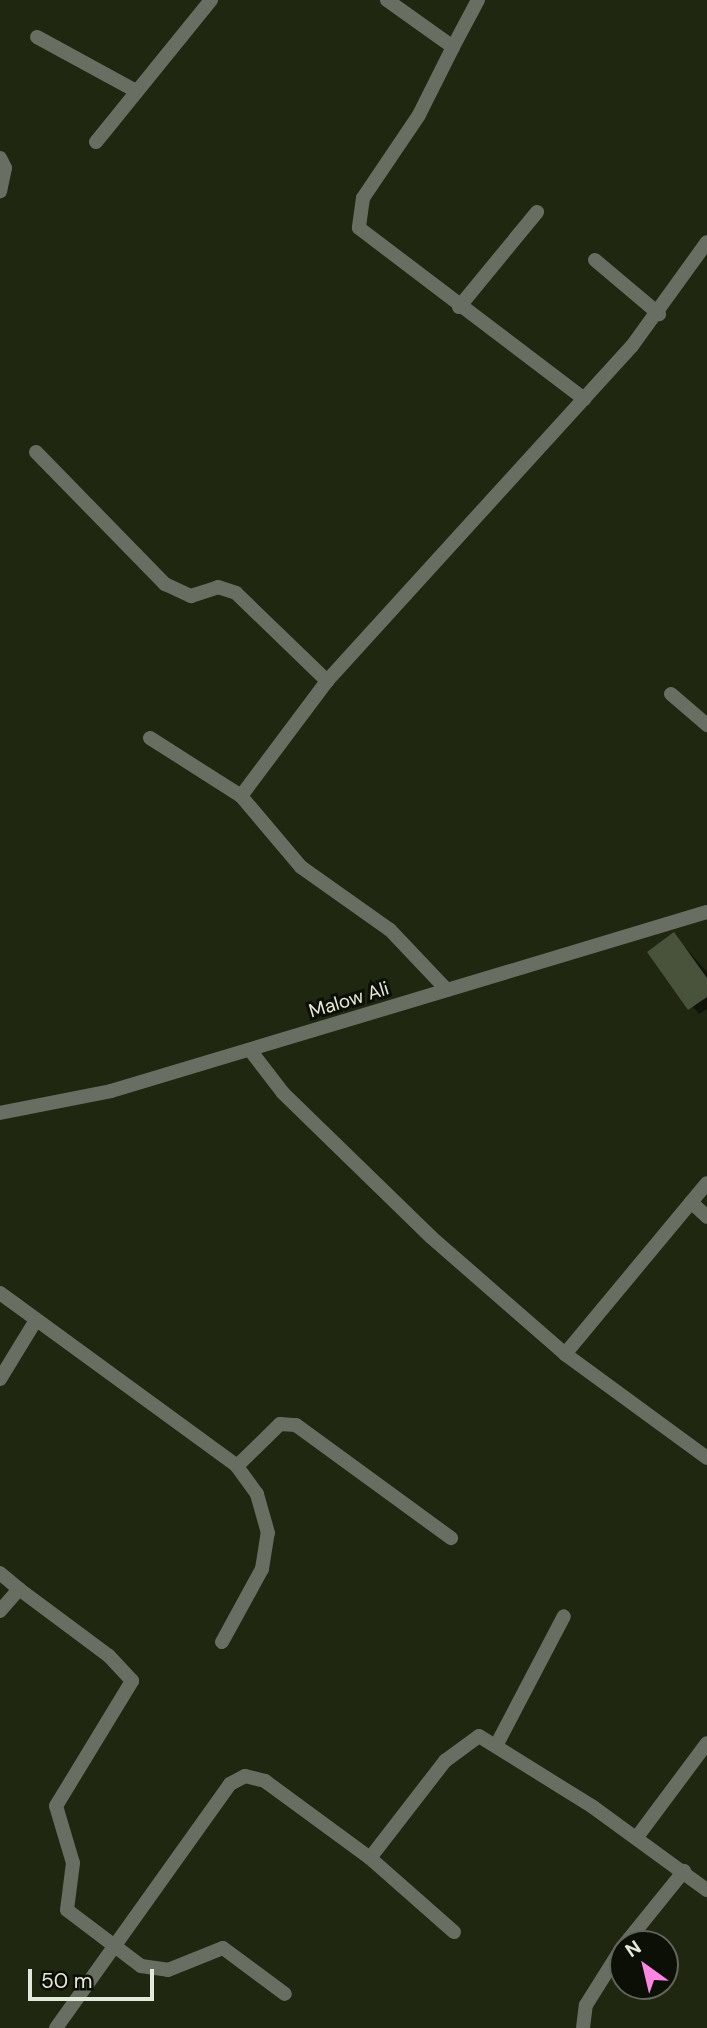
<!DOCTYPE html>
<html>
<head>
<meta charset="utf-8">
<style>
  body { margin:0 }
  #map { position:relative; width:707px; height:2028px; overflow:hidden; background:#1f2711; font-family:"DM Sans",sans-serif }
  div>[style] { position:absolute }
  .shadow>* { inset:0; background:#0007 }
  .building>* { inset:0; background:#49533b }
  .minor>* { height:14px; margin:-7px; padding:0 7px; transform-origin:7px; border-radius:7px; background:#696e63 }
  .tertiary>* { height:14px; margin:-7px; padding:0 7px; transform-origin:7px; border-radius:7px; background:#696e63 }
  span { translate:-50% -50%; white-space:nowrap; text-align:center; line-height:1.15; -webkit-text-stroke:6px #0b0f06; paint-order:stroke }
  .street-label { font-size:19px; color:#e2e9da }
  .north { position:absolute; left:609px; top:1930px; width:70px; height:70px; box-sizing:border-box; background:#0b0f06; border:2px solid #61665b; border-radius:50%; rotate:326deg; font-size:19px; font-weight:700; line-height:28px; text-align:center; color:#e2e9da }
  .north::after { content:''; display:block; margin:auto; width:24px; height:32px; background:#fd86e2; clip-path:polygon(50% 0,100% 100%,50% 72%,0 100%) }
  .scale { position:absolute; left:28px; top:1969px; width:126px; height:32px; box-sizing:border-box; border:4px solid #e2e9da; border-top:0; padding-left:9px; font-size:21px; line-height:24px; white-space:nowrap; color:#e2e9da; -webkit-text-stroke:5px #0b0f06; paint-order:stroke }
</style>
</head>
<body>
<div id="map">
  <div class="shadow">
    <i style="clip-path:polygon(674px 935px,707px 972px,707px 1009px,699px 1014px,649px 953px)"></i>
  </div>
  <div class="building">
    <i style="clip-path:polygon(674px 932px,707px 978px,707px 997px,688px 1010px,647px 952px)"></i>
  </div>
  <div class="minor">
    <i style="left:387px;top:0;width:81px;rotate:35.5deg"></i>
    <i style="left:453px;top:47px;width:76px;rotate:116.6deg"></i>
    <i style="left:419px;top:115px;width:100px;rotate:124deg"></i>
    <i style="left:363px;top:198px;width:30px;rotate:98deg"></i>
    <i style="left:359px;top:228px;width:283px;rotate:37.2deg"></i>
    <i style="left:37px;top:37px;width:113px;rotate:28.6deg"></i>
    <i style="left:453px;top:47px;width:53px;rotate:-62deg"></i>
    <i style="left:96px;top:142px;width:183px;rotate:-51deg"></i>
    <i style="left:0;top:158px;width:11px;rotate:63deg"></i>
    <i style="left:5px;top:168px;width:24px;rotate:102deg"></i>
    <i style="left:595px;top:260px;width:84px;rotate:40.2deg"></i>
    <i style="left:459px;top:307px;width:123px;rotate:-50.6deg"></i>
    <i style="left:36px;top:452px;width:185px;rotate:45.7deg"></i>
    <i style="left:165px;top:584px;width:29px;rotate:25deg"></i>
    <i style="left:191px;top:596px;width:28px;rotate:-18deg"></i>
    <i style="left:218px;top:587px;width:19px;rotate:18deg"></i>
    <i style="left:236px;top:593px;width:127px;rotate:44deg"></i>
    <i style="left:671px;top:694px;width:48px;rotate:40.7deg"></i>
    <i style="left:150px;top:738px;width:108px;rotate:32.5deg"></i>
    <i style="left:447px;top:990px;width:83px;rotate:-133.5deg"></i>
    <i style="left:390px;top:930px;width:109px;rotate:-144.7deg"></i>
    <i style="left:301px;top:867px;width:93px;rotate:-130.2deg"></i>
    <i style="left:241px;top:796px;width:144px;rotate:-53.2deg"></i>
    <i style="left:327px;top:681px;width:453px;rotate:-47.7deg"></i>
    <i style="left:632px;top:346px;width:128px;rotate:-54.2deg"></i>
    <i style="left:250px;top:1050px;width:54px;rotate:52.5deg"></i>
    <i style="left:283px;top:1093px;width:206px;rotate:44.2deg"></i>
    <i style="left:431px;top:1237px;width:178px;rotate:41.1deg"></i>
    <i style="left:565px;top:1354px;width:176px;rotate:36.2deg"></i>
    <i style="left:691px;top:1202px;width:22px;rotate:43deg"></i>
    <i style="left:0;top:1293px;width:293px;rotate:36.1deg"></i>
    <i style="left:237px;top:1466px;width:60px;rotate:-44.3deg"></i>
    <i style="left:280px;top:1424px;width:16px;rotate:4deg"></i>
    <i style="left:296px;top:1425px;width:192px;rotate:36.1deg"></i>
    <i style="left:565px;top:1354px;width:222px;rotate:-50.3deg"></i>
    <i style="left:0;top:1379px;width:69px;rotate:-58.6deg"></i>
    <i style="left:0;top:1573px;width:25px;rotate:40deg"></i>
    <i style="left:0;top:1611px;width:29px;rotate:-49deg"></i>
    <i style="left:19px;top:1589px;width:112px;rotate:36.7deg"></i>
    <i style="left:109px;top:1656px;width:34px;rotate:47deg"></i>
    <i style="left:132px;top:1681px;width:146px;rotate:121.3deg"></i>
    <i style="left:56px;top:1806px;width:59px;rotate:73.4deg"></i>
    <i style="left:73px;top:1863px;width:47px;rotate:97.3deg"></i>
    <i style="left:67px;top:1910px;width:93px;rotate:37.1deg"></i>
    <i style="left:141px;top:1966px;width:27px;rotate:8deg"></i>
    <i style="left:168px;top:1970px;width:59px;rotate:-21.8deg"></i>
    <i style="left:223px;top:1948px;width:77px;rotate:36.6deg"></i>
    <i style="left:222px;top:1642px;width:83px;rotate:-61.3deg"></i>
    <i style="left:262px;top:1569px;width:36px;rotate:-81deg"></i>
    <i style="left:268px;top:1533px;width:41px;rotate:-105.8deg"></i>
    <i style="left:257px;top:1494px;width:34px;rotate:-126deg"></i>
    <i style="left:497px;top:1744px;width:144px;rotate:-62.4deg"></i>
    <i style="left:637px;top:1837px;width:117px;rotate:-53.3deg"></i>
    <i style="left:370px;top:1858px;width:112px;rotate:41.4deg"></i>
    <i style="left:625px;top:1944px;width:94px;rotate:-51.1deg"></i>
    <i style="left:56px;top:2028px;width:300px;rotate:-54.5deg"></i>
    <i style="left:230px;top:1784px;width:17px;rotate:-28deg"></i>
    <i style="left:245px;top:1776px;width:21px;rotate:14deg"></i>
    <i style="left:265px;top:1781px;width:130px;rotate:36.3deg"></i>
    <i style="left:370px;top:1858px;width:123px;rotate:-52.3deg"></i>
    <i style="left:445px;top:1761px;width:42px;rotate:-36.3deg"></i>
    <i style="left:479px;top:1736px;width:134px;rotate:31.9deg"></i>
    <i style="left:593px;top:1807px;width:141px;rotate:36.1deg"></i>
    <i style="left:583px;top:2028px;width:23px;rotate:-83deg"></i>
    <i style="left:586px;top:2005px;width:70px;rotate:-57.9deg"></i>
  </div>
  <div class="tertiary">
    <i style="left:0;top:1113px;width:113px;rotate:-11.2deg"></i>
    <i style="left:111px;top:1091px;width:622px;rotate:-16.72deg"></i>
  </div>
  <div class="street-label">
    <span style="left:349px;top:1000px;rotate:-17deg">Malow Ali</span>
  </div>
  <div class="north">N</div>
  <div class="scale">50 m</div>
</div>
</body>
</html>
